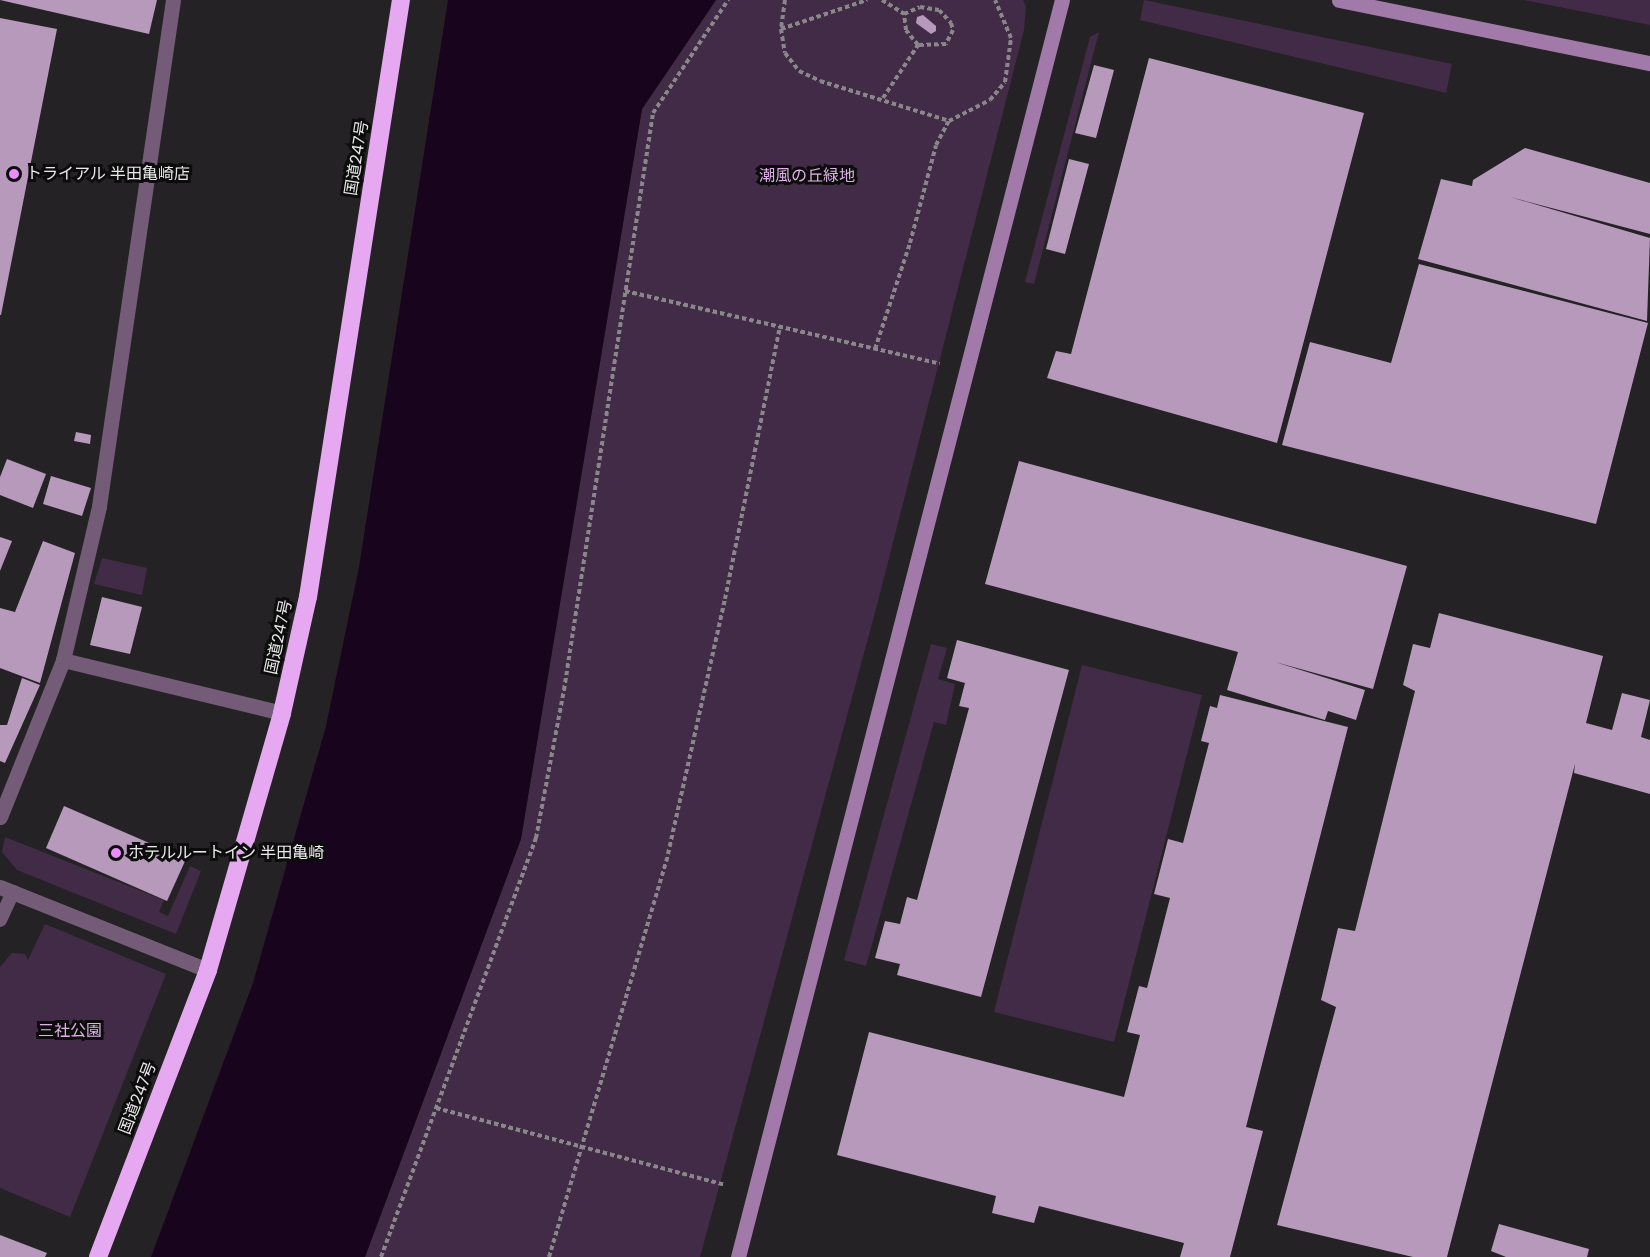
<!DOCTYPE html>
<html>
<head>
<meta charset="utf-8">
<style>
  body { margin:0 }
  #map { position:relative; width:1650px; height:1257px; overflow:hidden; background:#242224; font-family:Poppins,"Noto Sans JP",sans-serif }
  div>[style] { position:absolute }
  .green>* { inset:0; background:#422b46 }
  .water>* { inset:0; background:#19041d }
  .building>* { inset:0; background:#b799bc }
  .path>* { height:4px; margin-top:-2px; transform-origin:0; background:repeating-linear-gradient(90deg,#898789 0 4.5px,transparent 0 7.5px) }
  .lane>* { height:14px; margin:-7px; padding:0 7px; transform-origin:7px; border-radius:7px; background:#745b78 }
  .street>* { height:15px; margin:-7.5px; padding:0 7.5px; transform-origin:7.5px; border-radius:7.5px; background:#745b78 }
  .secondary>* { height:15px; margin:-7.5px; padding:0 7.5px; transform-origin:7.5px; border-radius:7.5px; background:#a27aa9 }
  .highway>* { height:18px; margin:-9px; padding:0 9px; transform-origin:9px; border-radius:9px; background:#e6a8f1 }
  .dots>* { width:16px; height:16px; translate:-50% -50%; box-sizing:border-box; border:3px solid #0d0c0d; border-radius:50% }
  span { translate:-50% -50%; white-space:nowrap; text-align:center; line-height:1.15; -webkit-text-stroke:6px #0d0c0d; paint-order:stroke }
  .street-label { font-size:16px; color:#eae9ea }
  .poi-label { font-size:16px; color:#eae9ea }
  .left { translate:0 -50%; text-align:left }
  .park-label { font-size:16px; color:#dfb1e7 }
</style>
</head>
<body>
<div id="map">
  <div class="green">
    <i style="clip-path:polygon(716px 0,1023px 0,1026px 6px,1024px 30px,876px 609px,700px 1257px,365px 1257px,521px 839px,642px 109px)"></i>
    <i style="clip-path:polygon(1144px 0,1452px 64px,1446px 93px,1140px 20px)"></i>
    <i style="clip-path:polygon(1524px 0,1650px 0,1650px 25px)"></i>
    <i style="clip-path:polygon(1099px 32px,1034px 284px,1025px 282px,1090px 37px)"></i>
    <i style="clip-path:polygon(102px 558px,147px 568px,142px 595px,94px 584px)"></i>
    <i style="clip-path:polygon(931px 644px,947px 648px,938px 679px,955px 684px,946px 725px,934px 722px,866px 966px,844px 960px)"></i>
    <i style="clip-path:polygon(1082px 665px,1202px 695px,1114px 1042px,994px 1012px)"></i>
    <i style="clip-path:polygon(5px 837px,164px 900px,159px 912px,168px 916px,190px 866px,201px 871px,176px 934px,17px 870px,2px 852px)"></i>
    <i style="clip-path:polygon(45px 924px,166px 974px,70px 1217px,0 1188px,0 967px,12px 953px,25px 954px,28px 960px)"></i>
  </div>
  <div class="water">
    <i style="clip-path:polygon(448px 0,716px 0,642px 109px,521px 839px,365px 1257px,151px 1257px,253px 983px,326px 726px,359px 567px)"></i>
  </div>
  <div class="building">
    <i style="clip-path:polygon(0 0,157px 0,149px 34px)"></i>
    <i style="clip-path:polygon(923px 15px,936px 26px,936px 31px,931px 34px,916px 23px,917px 17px)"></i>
    <i style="clip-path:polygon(0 18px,57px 29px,1px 315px,0 315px)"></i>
    <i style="clip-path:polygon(1149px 58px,1364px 113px,1277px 443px,1047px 378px,1056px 351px,1071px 354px)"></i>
    <i style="clip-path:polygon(1094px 65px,1114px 70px,1096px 138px,1075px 133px)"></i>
    <i style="clip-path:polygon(1525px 148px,1650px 183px,1650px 234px,1510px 197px,1650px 238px,1647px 321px,1418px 259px,1441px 179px,1472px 186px,1473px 180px)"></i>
    <i style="clip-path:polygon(1069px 159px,1089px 164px,1065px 254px,1046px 249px)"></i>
    <i style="clip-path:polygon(1419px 264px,1648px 323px,1596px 524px,1282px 445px,1310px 342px,1391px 363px)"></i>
    <i style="clip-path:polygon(76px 432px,91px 435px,90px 444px,74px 441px)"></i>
    <i style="clip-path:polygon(7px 459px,46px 474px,33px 508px,0 495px,0 477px)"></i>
    <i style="clip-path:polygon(1019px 461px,1407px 566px,1373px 689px,1275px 662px,1365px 690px,1356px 720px,1328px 711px,1325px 720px,1227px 690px,1238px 652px,985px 584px)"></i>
    <i style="clip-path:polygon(51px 476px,91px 488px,82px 516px,43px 504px)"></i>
    <i style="clip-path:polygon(0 537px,12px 541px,0 571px)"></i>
    <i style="clip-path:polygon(43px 541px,75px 553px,40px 683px,0 668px,0 608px,15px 612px)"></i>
    <i style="clip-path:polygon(102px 597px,142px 607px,130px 654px,90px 645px)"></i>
    <i style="clip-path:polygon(1439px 613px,1603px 656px,1586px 723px,1612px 730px,1622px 693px,1650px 700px,1641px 737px,1650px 740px,1650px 794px,1574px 773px,1575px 764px,1447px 1257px,1413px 1257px,1277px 1225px,1336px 1007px,1321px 1000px,1338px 928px,1355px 931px,1415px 691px,1403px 685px,1413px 644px,1430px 648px)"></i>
    <i style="clip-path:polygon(957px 640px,1069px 670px,981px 997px,897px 975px,900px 964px,875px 958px,885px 921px,900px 924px,907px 897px,917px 900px,969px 708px,959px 706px,965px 683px,947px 678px)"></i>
    <i style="clip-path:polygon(22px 678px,40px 685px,5px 763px,0 761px,0 725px,7px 725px)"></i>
    <i style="clip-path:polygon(1220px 695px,1348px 727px,1246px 1127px,1263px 1131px,1230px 1257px,1180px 1257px,1184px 1243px,1039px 1206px,1034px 1223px,992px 1213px,996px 1196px,837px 1155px,869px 1032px,1124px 1097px,1140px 1035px,1127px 1032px,1139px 986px,1147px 988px,1170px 898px,1154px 894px,1168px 839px,1183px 843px,1209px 743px,1201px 741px,1210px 706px,1217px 708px)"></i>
    <i style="clip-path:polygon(64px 806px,186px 859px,167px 901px,46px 848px)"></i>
    <i style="clip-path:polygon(1499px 1224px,1589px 1249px,1587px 1257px,1506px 1257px,1491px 1251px)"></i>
    <i style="clip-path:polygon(0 1235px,47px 1253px,45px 1257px,0 1257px)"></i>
  </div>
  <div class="path">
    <i style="left:785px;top:0;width:29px;rotate:98deg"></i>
    <i style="left:781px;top:29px;width:24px;rotate:81deg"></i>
    <i style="left:785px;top:53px;width:23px;rotate:52deg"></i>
    <i style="left:799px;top:71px;width:23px;rotate:25deg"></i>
    <i style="left:820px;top:81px;width:135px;rotate:17.2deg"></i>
    <i style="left:882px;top:0;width:26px;rotate:32deg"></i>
    <i style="left:920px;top:7px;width:19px;rotate:9deg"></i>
    <i style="left:939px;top:10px;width:18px;rotate:47deg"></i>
    <i style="left:951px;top:23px;width:7px;rotate:74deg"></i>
    <i style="left:953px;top:30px;width:16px;rotate:117deg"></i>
    <i style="left:946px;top:44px;width:28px;rotate:178deg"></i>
    <i style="left:918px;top:45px;width:19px;rotate:-129deg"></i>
    <i style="left:906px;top:30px;width:16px;rotate:-97deg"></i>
    <i style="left:904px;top:14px;width:17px;rotate:-24deg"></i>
    <i style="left:781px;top:29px;width:91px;rotate:-18.6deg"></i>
    <i style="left:883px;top:98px;width:64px;rotate:-56.6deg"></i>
    <i style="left:625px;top:291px;width:323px;rotate:13deg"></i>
    <i style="left:875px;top:349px;width:112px;rotate:-71.7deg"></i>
    <i style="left:910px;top:243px;width:101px;rotate:-75.1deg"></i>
    <i style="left:936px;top:145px;width:27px;rotate:-62deg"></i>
    <i style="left:949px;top:121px;width:46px;rotate:-27.1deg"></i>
    <i style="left:990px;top:100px;width:23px;rotate:-50deg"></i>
    <i style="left:1005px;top:82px;width:44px;rotate:-82.2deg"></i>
    <i style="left:1011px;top:38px;width:41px;rotate:-112.8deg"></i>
    <i style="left:436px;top:1108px;width:299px;rotate:14.9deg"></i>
    <i style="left:381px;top:1257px;width:447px;rotate:-69.7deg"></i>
    <i style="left:536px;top:838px;width:151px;rotate:-79.3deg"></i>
    <i style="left:564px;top:690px;width:584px;rotate:-81.23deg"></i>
    <i style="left:653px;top:113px;width:136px;rotate:-56.4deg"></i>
    <i style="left:549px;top:1257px;width:420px;rotate:-73.5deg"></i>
    <i style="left:668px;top:854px;width:261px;rotate:-77.4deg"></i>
    <i style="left:725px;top:599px;width:278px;rotate:-78.6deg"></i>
  </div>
  <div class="lane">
    <i style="left:0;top:920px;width:31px;rotate:-65deg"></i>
  </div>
  <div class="street">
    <i style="left:63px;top:660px;width:225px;rotate:13.6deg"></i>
    <i style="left:0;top:817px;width:169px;rotate:-68.1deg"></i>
    <i style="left:63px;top:660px;width:158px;rotate:-76.8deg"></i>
    <i style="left:99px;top:506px;width:511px;rotate:-81.68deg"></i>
    <i style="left:0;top:887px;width:224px;rotate:21.8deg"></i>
  </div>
  <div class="secondary">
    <i style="left:1339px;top:0;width:317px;rotate:11.5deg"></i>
    <i style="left:738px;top:1257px;width:1298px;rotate:-75.55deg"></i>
  </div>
  <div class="highway">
    <i style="left:98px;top:1257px;width:307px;rotate:-69deg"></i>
    <i style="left:208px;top:970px;width:267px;rotate:-73.9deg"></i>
    <i style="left:282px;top:713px;width:119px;rotate:-77.4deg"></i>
    <i style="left:308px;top:597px;width:604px;rotate:-81.15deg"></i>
  </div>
  <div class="dots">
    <i style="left:14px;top:174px;background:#eb8dfc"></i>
    <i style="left:116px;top:853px;background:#eb8dfc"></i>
  </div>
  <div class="street-label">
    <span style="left:357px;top:158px;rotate:-81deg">国道247号</span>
    <span style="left:279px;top:637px;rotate:-78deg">国道247号</span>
    <span style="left:138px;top:1098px;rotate:-69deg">国道247号</span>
  </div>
  <div class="poi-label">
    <span class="left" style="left:26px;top:174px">トライアル 半田亀崎店</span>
    <span class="left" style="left:128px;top:853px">ホテルルートイン 半田亀崎</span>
  </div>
  <div class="park-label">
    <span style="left:807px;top:176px">潮風の丘緑地</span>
    <span style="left:70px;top:1031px">三社公園</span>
  </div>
</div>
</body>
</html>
